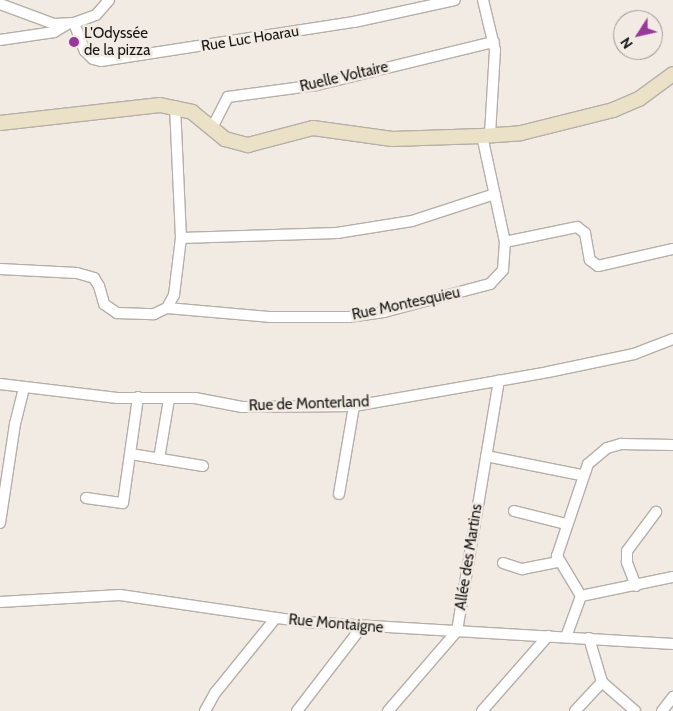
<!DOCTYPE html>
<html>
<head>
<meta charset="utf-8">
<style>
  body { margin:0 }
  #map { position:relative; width:673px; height:711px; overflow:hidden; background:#f2ebe4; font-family:Cabin,sans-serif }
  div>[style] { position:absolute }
  .roads { filter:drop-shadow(1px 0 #b5afa8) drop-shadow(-1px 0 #b5afa8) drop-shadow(0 1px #b5afa8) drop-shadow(0 -1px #b5afa8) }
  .minor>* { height:10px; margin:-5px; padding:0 5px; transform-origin:5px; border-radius:5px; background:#fff }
  .secondary>* { height:14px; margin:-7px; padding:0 7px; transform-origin:7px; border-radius:7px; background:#ebe1c6 }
  .dots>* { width:14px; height:14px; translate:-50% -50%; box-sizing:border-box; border:2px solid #f2ebe4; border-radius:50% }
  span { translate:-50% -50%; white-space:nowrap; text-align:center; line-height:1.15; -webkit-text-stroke:5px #f2ebe4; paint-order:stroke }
  .poi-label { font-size:15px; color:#181613 }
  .left { translate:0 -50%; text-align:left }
  .street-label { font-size:15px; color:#181613 }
  .north { position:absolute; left:613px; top:10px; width:50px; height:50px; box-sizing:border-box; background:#f2ebe4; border:1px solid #9b9690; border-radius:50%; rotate:235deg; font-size:14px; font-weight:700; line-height:20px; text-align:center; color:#181613 }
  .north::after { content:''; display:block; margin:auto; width:18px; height:22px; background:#99379d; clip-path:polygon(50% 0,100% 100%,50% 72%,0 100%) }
</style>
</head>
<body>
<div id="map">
  <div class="roads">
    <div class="minor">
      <i style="left:483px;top:0;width:51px;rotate:76.5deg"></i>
      <i style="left:495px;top:50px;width:85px;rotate:93.4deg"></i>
      <i style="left:0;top:4px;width:58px;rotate:20.3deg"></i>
      <i style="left:54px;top:24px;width:20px;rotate:-3deg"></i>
      <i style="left:74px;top:23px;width:30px;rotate:69deg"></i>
      <i style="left:85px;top:51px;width:11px;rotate:45deg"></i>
      <i style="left:93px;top:59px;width:8px;rotate:14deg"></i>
      <i style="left:101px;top:61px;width:256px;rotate:-8.8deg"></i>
      <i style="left:354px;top:22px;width:103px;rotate:-12.3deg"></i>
      <i style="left:74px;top:23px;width:23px;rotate:-20deg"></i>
      <i style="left:96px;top:15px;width:20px;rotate:-49deg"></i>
      <i style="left:0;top:40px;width:55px;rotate:-8.4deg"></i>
      <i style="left:54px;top:32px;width:14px;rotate:-30deg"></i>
      <i style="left:212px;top:128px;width:35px;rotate:-63deg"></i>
      <i style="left:228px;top:97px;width:90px;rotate:-7.7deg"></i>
      <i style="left:317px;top:85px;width:182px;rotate:-13.7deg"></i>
      <i style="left:181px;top:238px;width:156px;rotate:-1.8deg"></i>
      <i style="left:337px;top:233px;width:76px;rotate:-9.1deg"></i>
      <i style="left:412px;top:221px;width:87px;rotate:-18deg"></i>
      <i style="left:505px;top:242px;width:74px;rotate:-11.8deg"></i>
      <i style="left:577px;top:227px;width:10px;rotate:37deg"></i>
      <i style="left:585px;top:233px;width:27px;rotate:80deg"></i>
      <i style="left:590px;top:260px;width:10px;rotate:37deg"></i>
      <i style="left:598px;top:266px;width:77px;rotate:-12.8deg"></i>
      <i style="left:0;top:269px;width:77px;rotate:3deg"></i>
      <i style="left:77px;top:273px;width:18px;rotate:16deg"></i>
      <i style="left:94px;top:278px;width:9px;rotate:58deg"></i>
      <i style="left:99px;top:286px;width:19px;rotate:74deg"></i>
      <i style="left:104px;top:304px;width:16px;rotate:35deg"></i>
      <i style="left:117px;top:313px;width:37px;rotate:2deg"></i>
      <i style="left:154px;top:314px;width:14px;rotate:-25deg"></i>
      <i style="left:167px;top:308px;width:15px;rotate:-62deg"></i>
      <i style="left:174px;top:295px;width:57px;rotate:-83deg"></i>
      <i style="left:181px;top:238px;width:132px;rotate:-92.6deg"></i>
      <i style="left:167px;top:308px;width:102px;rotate:5deg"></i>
      <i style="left:269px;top:317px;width:80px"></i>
      <i style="left:349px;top:317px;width:35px;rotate:-8deg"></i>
      <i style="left:384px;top:312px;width:110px;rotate:-14.8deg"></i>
      <i style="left:490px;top:284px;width:19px;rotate:-47deg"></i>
      <i style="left:503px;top:270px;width:28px;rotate:-86deg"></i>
      <i style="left:505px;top:242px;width:108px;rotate:-102.2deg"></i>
      <i style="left:0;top:384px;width:118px;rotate:6.8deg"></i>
      <i style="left:117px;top:398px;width:78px"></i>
      <i style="left:195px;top:398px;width:48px;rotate:10.8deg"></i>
      <i style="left:242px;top:407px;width:112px;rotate:-0.5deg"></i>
      <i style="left:354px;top:406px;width:197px;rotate:-9.9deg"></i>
      <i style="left:548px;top:372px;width:88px;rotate:-11.8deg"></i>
      <i style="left:634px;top:354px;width:42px;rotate:-21deg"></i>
      <i style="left:131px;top:454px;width:73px;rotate:9.5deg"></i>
      <i style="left:486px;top:456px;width:97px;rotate:11.3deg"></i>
      <i style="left:159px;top:459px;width:61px;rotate:-80.5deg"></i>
      <i style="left:339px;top:494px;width:89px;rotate:-80.3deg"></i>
      <i style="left:86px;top:498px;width:37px;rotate:8deg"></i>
      <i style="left:123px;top:503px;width:107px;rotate:-81.9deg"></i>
      <i style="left:514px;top:511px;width:54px;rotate:14deg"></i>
      <i style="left:0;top:523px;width:100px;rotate:-81.4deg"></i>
      <i style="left:15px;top:424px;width:37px;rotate:-76deg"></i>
      <i style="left:503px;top:563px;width:20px;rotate:18deg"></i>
      <i style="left:522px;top:569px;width:37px;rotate:-11deg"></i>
      <i style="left:636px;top:586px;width:26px;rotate:-111deg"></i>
      <i style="left:627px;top:562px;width:11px;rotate:-90deg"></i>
      <i style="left:627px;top:551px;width:49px;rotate:-53.4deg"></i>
      <i style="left:581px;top:596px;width:47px;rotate:-121deg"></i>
      <i style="left:557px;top:556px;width:97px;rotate:-71.4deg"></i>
      <i style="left:588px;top:464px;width:25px;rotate:-40deg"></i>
      <i style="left:607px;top:448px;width:15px;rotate:-16deg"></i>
      <i style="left:621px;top:444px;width:52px;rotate:1.1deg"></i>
      <i style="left:581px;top:596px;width:94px;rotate:-11.7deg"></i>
      <i style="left:0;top:602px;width:120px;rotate:-3.3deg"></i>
      <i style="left:120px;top:595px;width:186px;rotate:8.3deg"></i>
      <i style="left:304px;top:622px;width:370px;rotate:3.4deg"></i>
      <i style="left:566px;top:637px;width:44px;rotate:-69.9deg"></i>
      <i style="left:602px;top:682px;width:44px;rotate:41.3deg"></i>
      <i style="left:205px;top:711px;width:21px;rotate:-61deg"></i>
      <i style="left:215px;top:693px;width:95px;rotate:-51deg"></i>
      <i style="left:297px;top:711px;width:105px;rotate:-52.4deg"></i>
      <i style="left:388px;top:711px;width:106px;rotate:-49.2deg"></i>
      <i style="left:457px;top:631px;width:254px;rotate:-80.5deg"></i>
      <i style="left:482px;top:711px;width:100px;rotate:-48.7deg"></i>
      <i style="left:575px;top:711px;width:40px;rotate:-47deg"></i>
      <i style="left:602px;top:682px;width:46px;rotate:-106.5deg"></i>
      <i style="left:662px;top:711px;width:18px;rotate:-52deg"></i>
    </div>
    <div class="secondary">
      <i style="left:0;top:123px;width:161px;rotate:-6.4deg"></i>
      <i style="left:160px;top:105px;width:33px;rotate:12deg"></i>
      <i style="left:192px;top:112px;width:43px;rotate:39.3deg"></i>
      <i style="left:225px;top:139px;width:24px;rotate:15deg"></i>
      <i style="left:248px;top:145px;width:67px;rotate:-14.7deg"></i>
      <i style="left:313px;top:128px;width:80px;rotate:7.9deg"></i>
      <i style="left:392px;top:139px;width:90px;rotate:-1.9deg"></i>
      <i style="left:482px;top:136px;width:39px;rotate:-4deg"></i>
      <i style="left:521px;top:133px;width:95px;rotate:-14deg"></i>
      <i style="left:613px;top:110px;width:28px;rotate:-23deg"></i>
      <i style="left:639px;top:99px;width:42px;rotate:-36.3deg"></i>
    </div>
  </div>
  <div class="dots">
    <i style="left:74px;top:42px;background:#99379d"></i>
  </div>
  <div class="poi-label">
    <span class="left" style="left:84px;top:42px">L'Odyssée<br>de la pizza</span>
  </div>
  <div class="street-label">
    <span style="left:250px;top:39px;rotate:-9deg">Rue Luc Hoarau</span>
    <span style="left:344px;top:77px;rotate:-13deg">Ruelle Voltaire</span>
    <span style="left:406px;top:304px;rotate:-12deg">Rue Montesquieu</span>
    <span style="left:309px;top:404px;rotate:-2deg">Rue de Monterland</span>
    <span style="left:469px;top:557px;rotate:-81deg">Allée des Martins</span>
    <span style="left:336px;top:624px;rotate:5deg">Rue Montaigne</span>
  </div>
  <div class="north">N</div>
</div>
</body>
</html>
